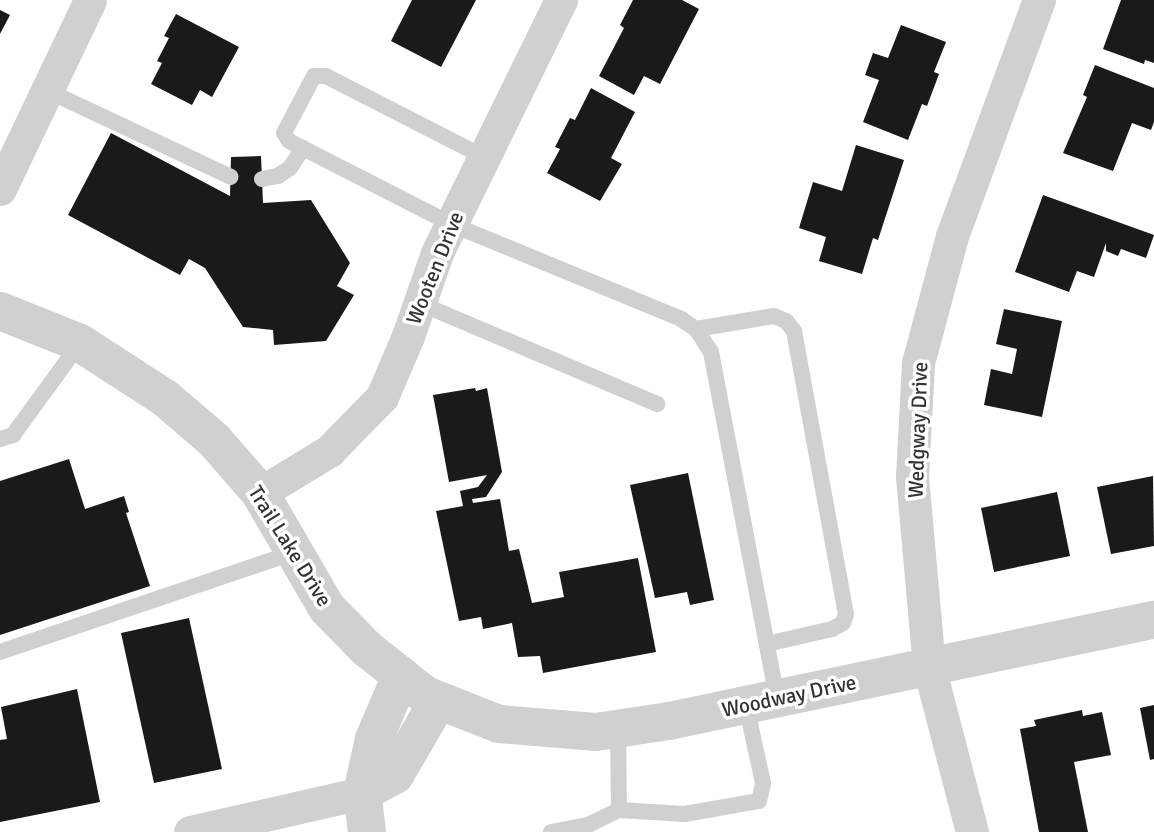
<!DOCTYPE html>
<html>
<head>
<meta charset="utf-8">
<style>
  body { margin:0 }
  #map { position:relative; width:1154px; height:832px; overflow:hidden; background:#fff; font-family:Signika,sans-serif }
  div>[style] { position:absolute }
  .building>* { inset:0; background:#1a1a1a }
  .service>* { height:16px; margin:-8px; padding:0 8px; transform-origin:8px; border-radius:8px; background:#d0d0d0 }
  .minor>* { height:33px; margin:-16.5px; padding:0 16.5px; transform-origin:16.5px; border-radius:16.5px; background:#d0d0d0 }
  .tertiary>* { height:38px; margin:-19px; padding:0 19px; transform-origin:19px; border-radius:19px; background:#d0d0d0 }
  span { translate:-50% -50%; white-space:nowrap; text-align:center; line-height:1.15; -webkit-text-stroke:7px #fff; paint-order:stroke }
  .street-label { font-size:21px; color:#333 }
</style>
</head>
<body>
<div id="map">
  <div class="building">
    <i style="clip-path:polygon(412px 0,476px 0,441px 67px,391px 41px)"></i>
    <i style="clip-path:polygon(633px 0,682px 0,699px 9px,660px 84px,644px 76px,634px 95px,599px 76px,624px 28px,620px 25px)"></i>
    <i style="clip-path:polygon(1121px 0,1154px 0,1154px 63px,1145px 60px,1144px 64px,1103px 49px)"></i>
    <i style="clip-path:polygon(0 10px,10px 15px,0 34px)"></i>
    <i style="clip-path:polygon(176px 14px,239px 47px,212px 97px,200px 90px,192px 105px,151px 84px,162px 63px,157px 61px,169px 38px,164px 36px)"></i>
    <i style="clip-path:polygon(901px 25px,946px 42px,934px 72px,939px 74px,927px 106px,922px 104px,908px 140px,863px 122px,879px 80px,865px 75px,873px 53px,888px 58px)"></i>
    <i style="clip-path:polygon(1095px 65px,1154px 88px,1154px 122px,1151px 130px,1132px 123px,1113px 171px,1063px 153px,1087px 97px,1083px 95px)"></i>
    <i style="clip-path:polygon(591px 88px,635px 112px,611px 158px,622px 164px,600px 201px,547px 173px,560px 149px,555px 147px,570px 118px,575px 120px)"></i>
    <i style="clip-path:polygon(111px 133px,230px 196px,231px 157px,261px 156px,263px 203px,311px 200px,350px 263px,337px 286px,354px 295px,326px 341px,274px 345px,273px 330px,243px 327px,205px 268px,189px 259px,180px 275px,68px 215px)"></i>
    <i style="clip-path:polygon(856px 145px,904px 160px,878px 240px,873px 238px,862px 274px,819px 261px,826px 237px,799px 228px,813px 182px,842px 191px)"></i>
    <i style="clip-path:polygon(1043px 195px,1154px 235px,1146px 258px,1121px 249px,1118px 256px,1106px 251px,1106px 243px,1094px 277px,1077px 271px,1069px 292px,1015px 272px)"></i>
    <i style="clip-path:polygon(1004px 309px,1062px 321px,1042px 417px,984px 405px,991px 369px,1012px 374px,1017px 349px,996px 344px)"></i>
    <i style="clip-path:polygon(475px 388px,476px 391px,487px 388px,502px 472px,486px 497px,472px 499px,473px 503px,500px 499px,509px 551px,519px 549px,532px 603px,564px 597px,559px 572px,638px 558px,656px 652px,543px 673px,540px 656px,518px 657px,512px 623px,483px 629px,481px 617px,459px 621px,436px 511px,463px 506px,460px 491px,478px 487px,487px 475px,449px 482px,433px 395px)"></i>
    <i style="clip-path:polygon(69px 459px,85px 509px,124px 496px,129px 512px,126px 513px,150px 586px,0 635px,0 481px)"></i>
    <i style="clip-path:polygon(688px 473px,714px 600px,690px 605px,687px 592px,655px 598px,630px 485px)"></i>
    <i style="clip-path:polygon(1153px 476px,1154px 546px,1111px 554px,1097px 487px)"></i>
    <i style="clip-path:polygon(1057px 492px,1070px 556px,994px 572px,981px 508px)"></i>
    <i style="clip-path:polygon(189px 618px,222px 769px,154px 783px,121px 633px)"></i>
    <i style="clip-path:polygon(77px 689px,100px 802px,0 822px,0 740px,7px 739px,1px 707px)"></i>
    <i style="clip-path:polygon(1154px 705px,1154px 759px,1150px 760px,1140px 708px)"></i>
    <i style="clip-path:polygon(1082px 710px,1083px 716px,1102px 712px,1111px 755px,1074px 762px,1088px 832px,1039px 832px,1020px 729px,1036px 726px,1034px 720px)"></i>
  </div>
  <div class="service">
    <i style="left:46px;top:90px;width:204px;rotate:25.2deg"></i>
    <i style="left:484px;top:157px;width:178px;rotate:-152.9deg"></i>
    <i style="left:326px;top:76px;width:12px;rotate:180deg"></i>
    <i style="left:314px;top:76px;width:64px;rotate:117.8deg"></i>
    <i style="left:284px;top:133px;width:9px;rotate:58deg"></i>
    <i style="left:289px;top:141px;width:182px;rotate:27.1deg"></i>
    <i style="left:451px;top:224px;width:249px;rotate:22.4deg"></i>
    <i style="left:681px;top:319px;width:18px;rotate:34deg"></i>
    <i style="left:696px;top:329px;width:27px;rotate:57deg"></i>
    <i style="left:711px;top:352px;width:353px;rotate:79.2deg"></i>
    <i style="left:262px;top:179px;width:16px;rotate:-11deg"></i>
    <i style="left:278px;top:176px;width:14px;rotate:-34deg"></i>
    <i style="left:290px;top:168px;width:24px;rotate:-57deg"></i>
    <i style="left:419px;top:303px;width:259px;rotate:23deg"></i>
    <i style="left:696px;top:329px;width:79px;rotate:-9.5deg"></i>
    <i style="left:774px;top:316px;width:13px;rotate:23deg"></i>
    <i style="left:786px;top:321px;width:13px;rotate:51deg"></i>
    <i style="left:794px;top:331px;width:288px;rotate:79.6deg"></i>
    <i style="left:846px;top:614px;width:9px;rotate:108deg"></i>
    <i style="left:843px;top:623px;width:13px;rotate:151deg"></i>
    <i style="left:832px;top:629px;width:67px;rotate:167deg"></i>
    <i style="left:0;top:439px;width:14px;rotate:-17deg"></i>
    <i style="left:13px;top:435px;width:114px;rotate:-53.9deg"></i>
    <i style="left:0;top:652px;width:311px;rotate:-18.7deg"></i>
    <i style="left:619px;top:810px;width:66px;rotate:3.5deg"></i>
    <i style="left:685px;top:814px;width:75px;rotate:-10deg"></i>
    <i style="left:759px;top:801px;width:18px;rotate:-77deg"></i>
    <i style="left:763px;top:783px;width:80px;rotate:-102.3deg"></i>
    <i style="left:551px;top:832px;width:38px;rotate:-11deg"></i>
    <i style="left:588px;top:825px;width:34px;rotate:-26deg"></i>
    <i style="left:619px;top:810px;width:81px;rotate:-90.7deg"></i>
  </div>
  <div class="minor">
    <i style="left:0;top:189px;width:209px;rotate:-64.5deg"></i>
    <i style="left:260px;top:493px;width:81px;rotate:-31.3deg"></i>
    <i style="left:329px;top:451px;width:76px;rotate:-45.5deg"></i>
    <i style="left:382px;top:397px;width:66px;rotate:-66.9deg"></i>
    <i style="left:408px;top:336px;width:88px;rotate:-70.7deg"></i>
    <i style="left:437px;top:253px;width:282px;rotate:-63.9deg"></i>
    <i style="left:190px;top:832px;width:176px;rotate:-12.8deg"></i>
    <i style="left:972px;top:832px;width:171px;rotate:-104.6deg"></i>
    <i style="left:929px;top:667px;width:191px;rotate:-95.1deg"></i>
    <i style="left:912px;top:477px;width:114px;rotate:-87deg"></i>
    <i style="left:918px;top:363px;width:131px;rotate:-75deg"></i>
    <i style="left:952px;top:236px;width:252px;rotate:-69.8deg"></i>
  </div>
  <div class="tertiary">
    <i style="left:0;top:311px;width:86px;rotate:21.8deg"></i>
    <i style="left:80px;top:343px;width:101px;rotate:32.9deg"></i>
    <i style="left:165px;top:398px;width:65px;rotate:40.6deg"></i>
    <i style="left:214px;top:440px;width:70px;rotate:49deg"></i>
    <i style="left:260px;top:493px;width:133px;rotate:59.8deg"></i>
    <i style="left:327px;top:608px;width:56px;rotate:45.7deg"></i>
    <i style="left:366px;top:648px;width:75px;rotate:38.5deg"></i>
    <i style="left:425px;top:695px;width:79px;rotate:21.4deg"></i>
    <i style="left:499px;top:724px;width:97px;rotate:4.7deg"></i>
    <i style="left:596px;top:732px;width:74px;rotate:-8.6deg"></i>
    <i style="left:669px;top:721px;width:495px;rotate:-11.8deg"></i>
    <i style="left:362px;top:793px;width:38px;rotate:-29deg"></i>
    <i style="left:395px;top:775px;width:86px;rotate:-59.8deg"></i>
    <i style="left:367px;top:832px;width:39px;rotate:-97deg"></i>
    <i style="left:362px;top:793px;width:55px;rotate:-77.5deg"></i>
    <i style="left:374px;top:739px;width:69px;rotate:-66.8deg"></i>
  </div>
  <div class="street-label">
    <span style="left:435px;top:268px;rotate:-68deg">Wooten Drive</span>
    <span style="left:918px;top:430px;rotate:-88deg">Wedgway Drive</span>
    <span style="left:290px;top:546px;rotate:58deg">Trail Lake Drive</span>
    <span style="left:789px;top:696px;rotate:-12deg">Woodway Drive</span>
  </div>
</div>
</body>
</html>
